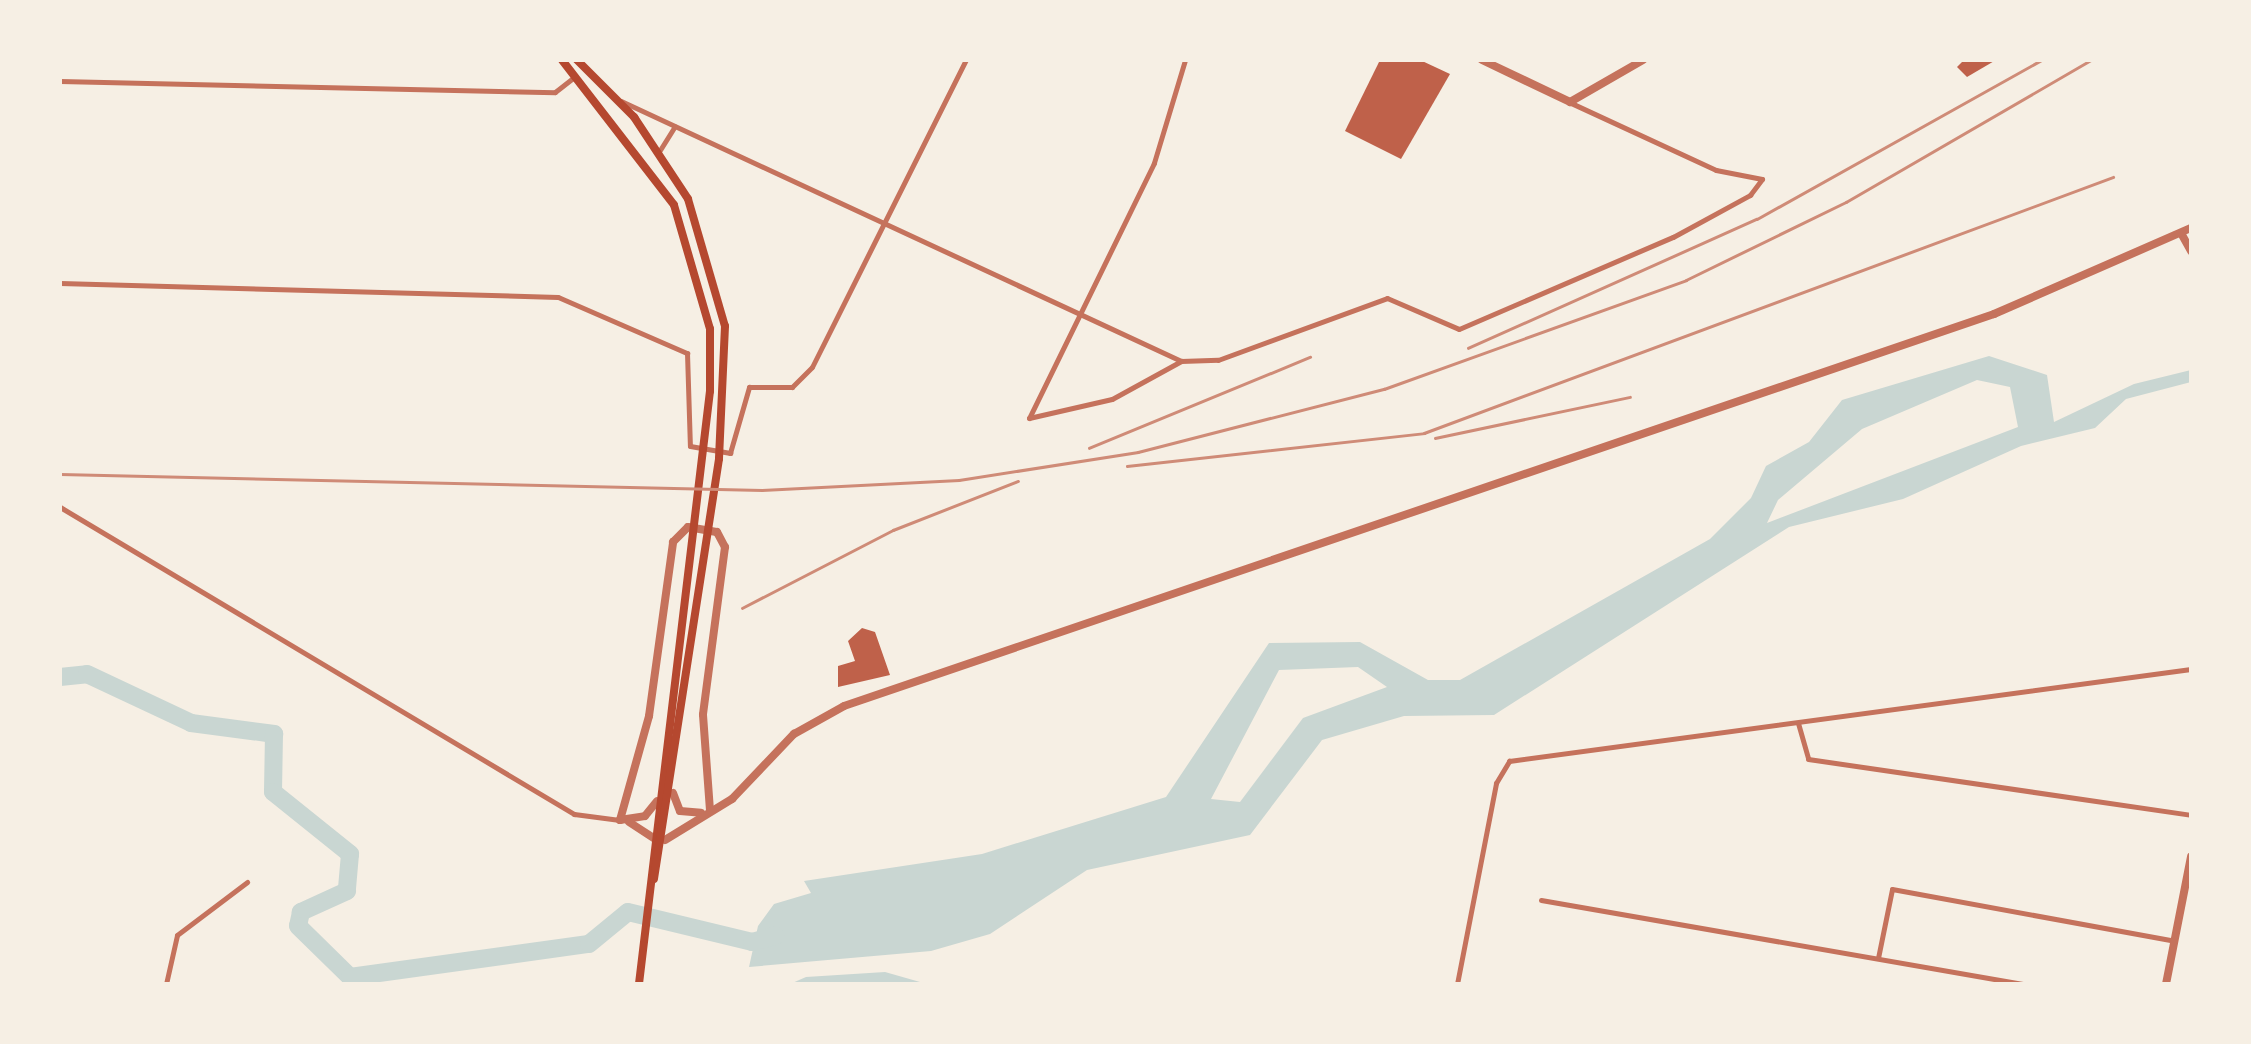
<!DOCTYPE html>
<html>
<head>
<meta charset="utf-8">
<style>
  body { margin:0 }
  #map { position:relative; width:2251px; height:1044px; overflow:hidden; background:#f6efe4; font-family:"Noto Sans",sans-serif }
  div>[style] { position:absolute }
  .water>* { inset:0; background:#c9d6d2 }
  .river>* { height:18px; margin:-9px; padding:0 9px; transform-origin:9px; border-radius:9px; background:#c9d6d2 }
  .building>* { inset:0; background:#bf614a }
  .minor>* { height:5px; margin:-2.5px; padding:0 2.5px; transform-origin:2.5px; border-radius:2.5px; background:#c5725c }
  .tertiary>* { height:8px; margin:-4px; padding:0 4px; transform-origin:4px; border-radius:4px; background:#c5725c }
  .secondary>* { height:8px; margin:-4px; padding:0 4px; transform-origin:4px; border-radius:4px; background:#b5482f }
  .rail>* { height:2.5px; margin:-1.25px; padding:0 1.25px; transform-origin:1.25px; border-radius:1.25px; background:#cf8b77 }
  span { translate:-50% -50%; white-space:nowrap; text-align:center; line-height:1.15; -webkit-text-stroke:10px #f6efe4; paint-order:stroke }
  .frame { position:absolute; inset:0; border:62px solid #f6efe4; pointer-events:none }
</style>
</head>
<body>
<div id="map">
  <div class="water">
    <i style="clip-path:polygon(evenodd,1989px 356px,2047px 375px,2054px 422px,2134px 384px,2191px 370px,2191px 382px,2126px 399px,2095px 428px,2021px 446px,1903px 499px,1789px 527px,1494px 715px,1404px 716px,1322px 740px,1250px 835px,1087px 870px,990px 934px,931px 951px,749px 967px,758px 926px,774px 904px,811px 893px,804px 881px,982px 854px,1166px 797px,1269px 643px,1360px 642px,1428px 680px,1460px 680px,1710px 539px,1751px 498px,1766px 466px,1809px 442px,1842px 400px,1989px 356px,1977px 380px,2010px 387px,2018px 427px,1767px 523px,1778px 500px,1862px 429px,1977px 380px,1989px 356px,1358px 667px,1387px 687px,1303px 718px,1240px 802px,1211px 799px,1279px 670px,1358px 667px)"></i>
    <i style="clip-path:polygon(885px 972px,927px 984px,790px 984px,806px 977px)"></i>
  </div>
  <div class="river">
    <i style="left:60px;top:677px;width:27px;rotate:-6deg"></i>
    <i style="left:87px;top:674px;width:115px;rotate:25.2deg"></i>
    <i style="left:191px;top:723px;width:84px;rotate:7.5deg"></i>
    <i style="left:274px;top:734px;width:58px;rotate:91deg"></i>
    <i style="left:273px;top:792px;width:99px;rotate:38.8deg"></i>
    <i style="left:350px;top:854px;width:37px;rotate:95deg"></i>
    <i style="left:347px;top:891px;width:51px;rotate:155.5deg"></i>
    <i style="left:301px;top:912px;width:14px;rotate:102deg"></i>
    <i style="left:298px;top:926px;width:73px;rotate:44.4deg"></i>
    <i style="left:350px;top:977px;width:241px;rotate:-7.9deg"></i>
    <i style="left:589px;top:944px;width:50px;rotate:-39.4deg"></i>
    <i style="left:628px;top:912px;width:128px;rotate:13.6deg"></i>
    <i style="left:752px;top:942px;width:24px;rotate:-15deg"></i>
  </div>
  <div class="building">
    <i style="clip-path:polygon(1380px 60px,1420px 60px,1450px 74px,1401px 159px,1345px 131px)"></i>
    <i style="clip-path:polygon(1964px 60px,1996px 60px,1967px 77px,1957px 67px)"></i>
    <i style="clip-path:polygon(862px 628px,875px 632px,890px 675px,838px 687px,838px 666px,855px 661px,848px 641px)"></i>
  </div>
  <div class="minor">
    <i style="left:1185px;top:60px;width:108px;rotate:106.8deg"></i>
    <i style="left:1154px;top:163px;width:284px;rotate:116.1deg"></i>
    <i style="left:1029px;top:418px;width:85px;rotate:-12.9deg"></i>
    <i style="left:1112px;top:399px;width:79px;rotate:-28.8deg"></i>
    <i style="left:1181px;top:361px;width:37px;rotate:-2deg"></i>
    <i style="left:1218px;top:360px;width:180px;rotate:-20.1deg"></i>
    <i style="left:1387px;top:298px;width:78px;rotate:23.3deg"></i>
    <i style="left:1459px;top:329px;width:233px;rotate:-23.3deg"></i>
    <i style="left:1673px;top:237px;width:88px;rotate:-28.6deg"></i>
    <i style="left:1750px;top:195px;width:20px;rotate:-53deg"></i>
    <i style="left:1762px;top:179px;width:47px;rotate:-168.9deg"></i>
    <i style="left:1716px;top:170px;width:160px;rotate:-155.2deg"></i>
    <i style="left:60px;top:81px;width:495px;rotate:1.3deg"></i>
    <i style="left:555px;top:92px;width:24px;rotate:-38deg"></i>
    <i style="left:621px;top:101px;width:617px;rotate:24.9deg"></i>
    <i style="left:660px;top:150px;width:28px;rotate:-58deg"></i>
    <i style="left:60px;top:283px;width:498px;rotate:1.6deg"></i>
    <i style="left:558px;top:297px;width:141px;rotate:23.5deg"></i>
    <i style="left:687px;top:353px;width:93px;rotate:88.2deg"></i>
    <i style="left:690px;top:446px;width:41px;rotate:9.9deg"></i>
    <i style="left:730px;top:453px;width:69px;rotate:-73.9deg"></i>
    <i style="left:749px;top:387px;width:43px"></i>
    <i style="left:792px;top:387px;width:28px;rotate:-45deg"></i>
    <i style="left:812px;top:367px;width:343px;rotate:-63.4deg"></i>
    <i style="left:60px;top:507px;width:599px;rotate:30.85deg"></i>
    <i style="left:574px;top:814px;width:46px;rotate:7.4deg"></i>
    <i style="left:1798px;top:723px;width:37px;rotate:74deg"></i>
    <i style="left:1808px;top:759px;width:387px;rotate:8.3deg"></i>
    <i style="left:1541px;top:900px;width:489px;rotate:9.9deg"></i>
    <i style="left:1878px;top:958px;width:70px;rotate:-78.5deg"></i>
    <i style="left:1892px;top:889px;width:287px;rotate:10.4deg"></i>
    <i style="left:166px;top:984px;width:50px;rotate:-77.3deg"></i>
    <i style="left:177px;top:935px;width:88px;rotate:-37.1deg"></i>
    <i style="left:1457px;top:984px;width:205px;rotate:-79deg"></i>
    <i style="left:1496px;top:783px;width:26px;rotate:-59deg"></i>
    <i style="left:1509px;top:761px;width:688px;rotate:-7.68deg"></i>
  </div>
  <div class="tertiary">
    <i style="left:1482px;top:60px;width:98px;rotate:25.5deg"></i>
    <i style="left:1570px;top:102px;width:84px;rotate:-29.9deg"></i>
    <i style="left:2181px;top:233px;width:21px;rotate:61deg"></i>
    <i style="left:673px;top:793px;width:19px;rotate:69deg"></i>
    <i style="left:680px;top:811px;width:21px;rotate:5deg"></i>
    <i style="left:620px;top:820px;width:108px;rotate:-74.4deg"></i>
    <i style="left:649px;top:716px;width:176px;rotate:-82.1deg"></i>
    <i style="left:673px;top:542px;width:21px;rotate:-45deg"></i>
    <i style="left:688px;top:527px;width:29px;rotate:10deg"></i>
    <i style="left:717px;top:532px;width:17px;rotate:62deg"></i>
    <i style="left:725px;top:547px;width:169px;rotate:97.5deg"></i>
    <i style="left:703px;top:715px;width:96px;rotate:85.8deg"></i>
    <i style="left:620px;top:820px;width:25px;rotate:-9deg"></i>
    <i style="left:645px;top:816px;width:19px;rotate:-51deg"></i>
    <i style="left:629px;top:822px;width:30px;rotate:33deg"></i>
    <i style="left:665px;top:840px;width:79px;rotate:-31.5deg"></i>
    <i style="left:732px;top:799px;width:90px;rotate:-46.4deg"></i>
    <i style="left:794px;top:734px;width:57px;rotate:-29.2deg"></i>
    <i style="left:844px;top:706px;width:1215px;rotate:-18.82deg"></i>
    <i style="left:1994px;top:314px;width:215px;rotate:-23.6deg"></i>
    <i style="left:2166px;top:984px;width:130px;rotate:-78.9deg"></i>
  </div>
  <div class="secondary">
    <i style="left:562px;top:60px;width:183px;rotate:52.3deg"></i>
    <i style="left:674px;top:205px;width:129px;rotate:73.8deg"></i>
    <i style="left:710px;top:329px;width:62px;rotate:90deg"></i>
    <i style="left:710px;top:391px;width:597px;rotate:96.83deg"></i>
    <i style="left:577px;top:60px;width:81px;rotate:45deg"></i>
    <i style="left:634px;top:117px;width:98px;rotate:56.6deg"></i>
    <i style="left:688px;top:199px;width:132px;rotate:73.8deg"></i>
    <i style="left:725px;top:326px;width:133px;rotate:92.6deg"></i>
    <i style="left:719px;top:459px;width:425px;rotate:98.8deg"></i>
  </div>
  <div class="rail">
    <i style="left:1468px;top:348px;width:316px;rotate:-24.1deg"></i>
    <i style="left:1757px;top:219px;width:325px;rotate:-29.2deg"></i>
    <i style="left:1435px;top:438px;width:199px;rotate:-11.9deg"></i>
    <i style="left:1089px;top:448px;width:239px;rotate:-22.4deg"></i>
    <i style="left:1127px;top:466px;width:299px;rotate:-6.3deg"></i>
    <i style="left:1424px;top:433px;width:735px;rotate:-20.38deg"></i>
    <i style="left:60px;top:474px;width:702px;rotate:1.31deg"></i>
    <i style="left:762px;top:490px;width:197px;rotate:-2.9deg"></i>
    <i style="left:959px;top:480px;width:181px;rotate:-8.9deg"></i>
    <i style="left:1138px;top:452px;width:254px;rotate:-14.4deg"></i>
    <i style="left:1384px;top:389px;width:321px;rotate:-19.8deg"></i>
    <i style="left:1686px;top:280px;width:178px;rotate:-26deg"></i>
    <i style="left:1846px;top:202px;width:283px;rotate:-30.1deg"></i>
    <i style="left:742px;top:608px;width:170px;rotate:-27.3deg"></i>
    <i style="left:893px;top:530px;width:134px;rotate:-21.4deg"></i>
  </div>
  <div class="frame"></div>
</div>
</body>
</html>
